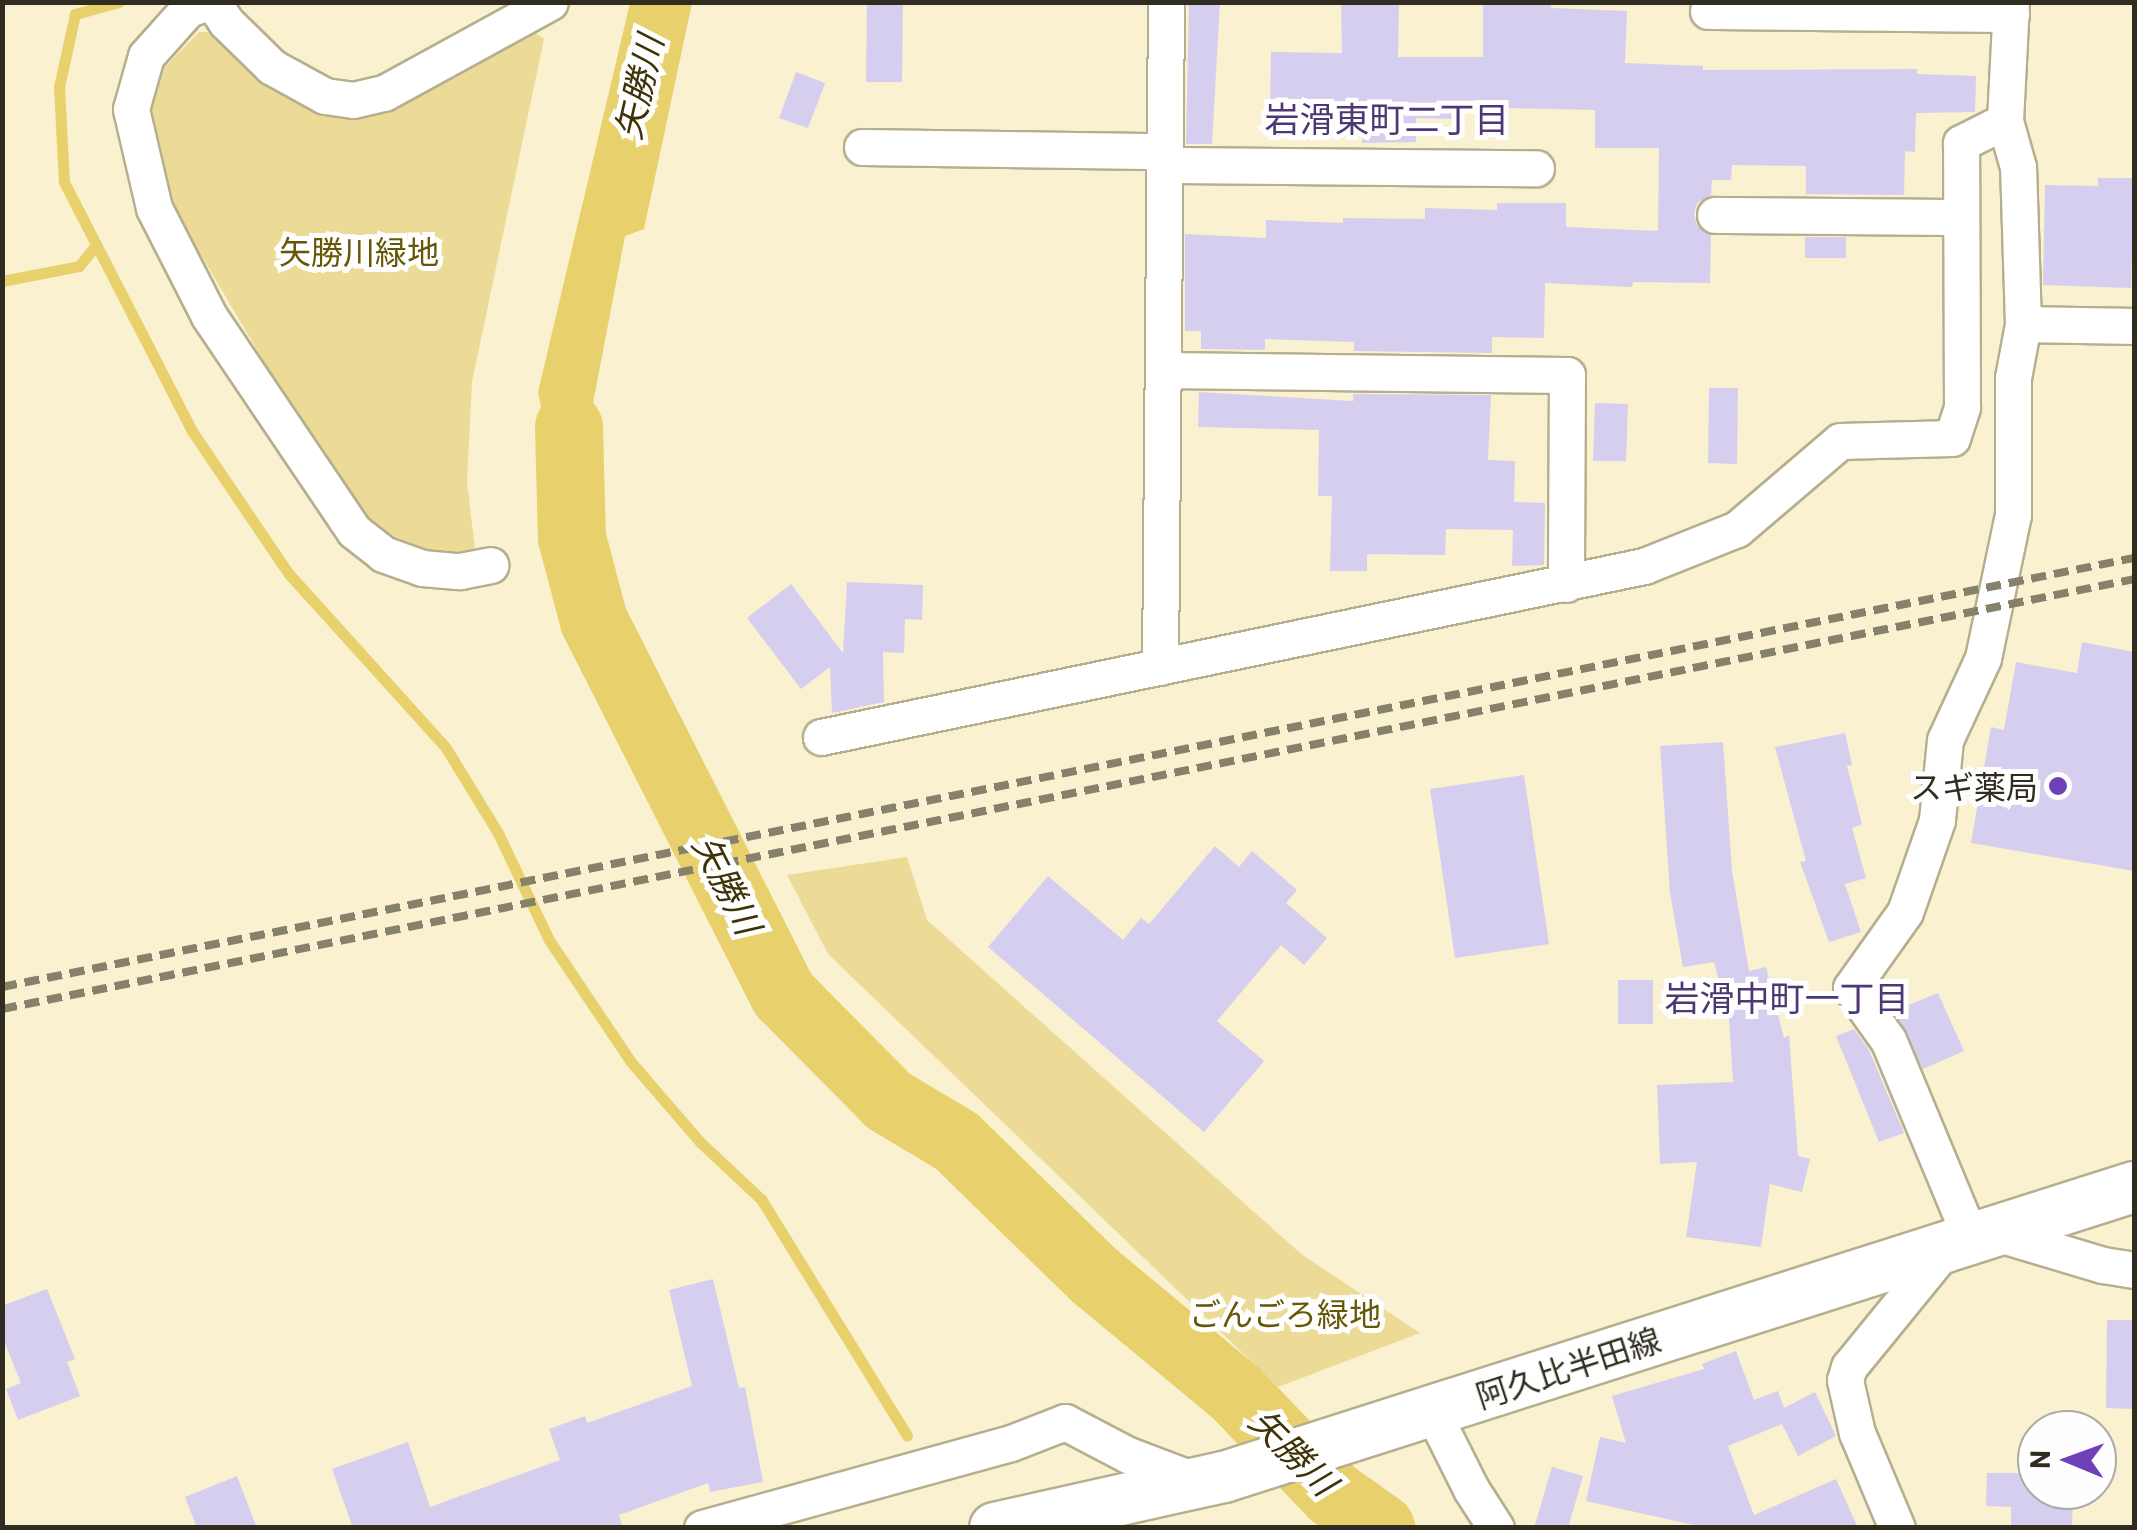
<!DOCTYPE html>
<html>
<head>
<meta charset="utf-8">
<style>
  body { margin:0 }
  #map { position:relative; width:2137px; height:1530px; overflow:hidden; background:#f9f1cf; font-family:Barlow,"Noto Sans JP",sans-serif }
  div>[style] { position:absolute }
  .green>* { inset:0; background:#ebdb97 }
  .water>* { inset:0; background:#e8d16d }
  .stream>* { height:11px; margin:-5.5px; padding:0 5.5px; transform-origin:5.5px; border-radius:5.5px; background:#e8d16d }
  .river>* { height:68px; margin:-34px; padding:0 34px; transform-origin:34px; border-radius:34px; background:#e8d16d }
  .building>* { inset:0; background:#d6ceee }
  .roads { filter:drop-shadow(2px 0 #b6af8e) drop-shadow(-2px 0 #b6af8e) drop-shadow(0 2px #b6af8e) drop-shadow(0 -2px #b6af8e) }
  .street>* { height:35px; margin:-17.5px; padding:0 17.5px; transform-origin:17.5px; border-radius:17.5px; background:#fff }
  .secondary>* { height:50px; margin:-25px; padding:0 25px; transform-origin:25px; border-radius:25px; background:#fff }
  .rail>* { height:8px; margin-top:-4px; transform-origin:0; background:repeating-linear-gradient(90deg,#86816b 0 15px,transparent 0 23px) }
  .dots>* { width:28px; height:28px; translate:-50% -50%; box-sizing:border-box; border:5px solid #fefefe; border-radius:50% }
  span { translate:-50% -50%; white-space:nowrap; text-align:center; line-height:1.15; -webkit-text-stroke:10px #fefefe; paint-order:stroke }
  .park-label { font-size:32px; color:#665707 }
  .poi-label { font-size:32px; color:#302d20 }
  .right { translate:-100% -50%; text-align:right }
  .street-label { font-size:32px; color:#302d20 }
  .water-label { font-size:35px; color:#3d3307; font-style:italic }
  .neighbourhood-label { font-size:35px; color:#4d3874 }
  .frame { position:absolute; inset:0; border:5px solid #302d20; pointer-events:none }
  .north { position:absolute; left:2017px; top:1410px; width:100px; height:100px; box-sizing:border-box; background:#fefefe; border:2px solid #acaaa5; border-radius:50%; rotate:271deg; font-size:28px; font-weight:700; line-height:40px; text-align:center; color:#302d20 }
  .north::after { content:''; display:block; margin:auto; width:35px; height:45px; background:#6f40b8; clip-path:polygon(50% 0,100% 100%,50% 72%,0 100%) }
</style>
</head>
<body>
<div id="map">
  <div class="green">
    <i style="clip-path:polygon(199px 32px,215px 32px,264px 80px,323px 115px,385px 111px,534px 32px,544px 39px,472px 382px,467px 482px,476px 558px,424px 559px,360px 524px,172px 206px,150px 116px,164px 68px)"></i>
    <i style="clip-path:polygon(907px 857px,927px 920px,1301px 1254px,1420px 1333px,1278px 1387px,828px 954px,787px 875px)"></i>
  </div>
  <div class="water">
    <i style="clip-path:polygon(630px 3px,692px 3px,644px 229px,625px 236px,567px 539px,538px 392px)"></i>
  </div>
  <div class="stream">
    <i style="left:119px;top:2px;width:46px;rotate:164.7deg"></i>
    <i style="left:75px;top:14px;width:75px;rotate:102.4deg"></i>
    <i style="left:59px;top:87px;width:95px;rotate:87deg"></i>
    <i style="left:64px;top:182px;width:280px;rotate:62.8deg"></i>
    <i style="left:192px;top:431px;width:173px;rotate:55.9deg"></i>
    <i style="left:289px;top:574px;width:234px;rotate:47.9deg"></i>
    <i style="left:446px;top:748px;width:100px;rotate:58.5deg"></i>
    <i style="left:498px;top:833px;width:119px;rotate:64.5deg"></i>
    <i style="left:549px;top:940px;width:147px;rotate:56.1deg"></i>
    <i style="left:631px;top:1062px;width:106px;rotate:49.2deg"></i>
    <i style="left:700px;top:1142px;width:83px;rotate:43.1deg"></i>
    <i style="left:761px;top:1199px;width:278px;rotate:58.3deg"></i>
    <i style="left:2px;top:281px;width:78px;rotate:-11deg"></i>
    <i style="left:79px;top:266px;width:27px;rotate:-51deg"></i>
  </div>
  <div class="river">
    <i style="left:569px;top:427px;width:111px;rotate:88.5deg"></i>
    <i style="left:572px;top:538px;width:86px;rotate:75.2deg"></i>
    <i style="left:594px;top:621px;width:419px;rotate:63.1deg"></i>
    <i style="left:784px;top:995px;width:149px;rotate:45.3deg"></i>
    <i style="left:889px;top:1101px;width:78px;rotate:30.8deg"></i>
    <i style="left:956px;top:1141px;width:194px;rotate:44.2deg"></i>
    <i style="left:1095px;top:1276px;width:183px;rotate:39.7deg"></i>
    <i style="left:1236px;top:1393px;width:140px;rotate:46.2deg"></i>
    <i style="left:1333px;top:1494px;width:59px;rotate:35.3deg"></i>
  </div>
  <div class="building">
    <i style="clip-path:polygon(867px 2px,903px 2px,902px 82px,866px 82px)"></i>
    <i style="clip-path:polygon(1189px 2px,1220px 2px,1212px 144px,1186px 144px)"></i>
    <i style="clip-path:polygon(1341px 2px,1399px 2px,1398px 57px,1483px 57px,1483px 2px,1552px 2px,1551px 8px,1627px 11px,1625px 63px,1703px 66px,1703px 70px,1917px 69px,1917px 74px,1976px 76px,1975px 112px,1916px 113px,1915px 152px,1905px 151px,1904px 195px,1806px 194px,1806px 166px,1732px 165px,1731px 180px,1712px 180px,1711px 195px,1697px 203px,1694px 214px,1697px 226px,1711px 235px,1710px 283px,1633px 282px,1632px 287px,1545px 283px,1544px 338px,1492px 337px,1492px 353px,1354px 351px,1354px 342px,1265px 339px,1265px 350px,1201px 349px,1201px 331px,1185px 331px,1185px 234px,1266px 238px,1266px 220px,1343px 223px,1343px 218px,1425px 219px,1425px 208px,1497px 210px,1497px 203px,1566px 203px,1566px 227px,1658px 231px,1659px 148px,1595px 148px,1595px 110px,1464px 107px,1464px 119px,1416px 118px,1416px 142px,1362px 143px,1362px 112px,1270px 109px,1271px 52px,1342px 53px)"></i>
    <i style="clip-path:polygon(796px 72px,825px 83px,808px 128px,779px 118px)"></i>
    <i style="clip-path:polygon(2098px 178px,2134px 178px,2131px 288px,2043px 285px,2045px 185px,2098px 186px)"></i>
    <i style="clip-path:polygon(1805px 237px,1846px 237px,1846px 258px,1805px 258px)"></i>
    <i style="clip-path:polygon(1709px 388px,1738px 388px,1737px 464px,1708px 463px)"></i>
    <i style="clip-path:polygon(1199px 392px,1353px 401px,1353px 394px,1491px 395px,1488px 460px,1515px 461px,1514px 502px,1545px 503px,1544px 565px,1512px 566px,1513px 530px,1446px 529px,1445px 555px,1367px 554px,1367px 571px,1330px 571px,1332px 496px,1318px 496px,1319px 430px,1198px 427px)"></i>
    <i style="clip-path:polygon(1595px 403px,1628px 404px,1626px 461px,1593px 461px)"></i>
    <i style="clip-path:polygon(847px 582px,923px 585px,922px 620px,905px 619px,904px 653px,883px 652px,884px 702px,832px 713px,830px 667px,801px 689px,747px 618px,791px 584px,843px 653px)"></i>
    <i style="clip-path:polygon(2082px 642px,2134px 652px,2134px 871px,1971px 843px,1991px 727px,2004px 730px,2016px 662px,2077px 673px)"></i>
    <i style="clip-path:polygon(1845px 733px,1852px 765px,1847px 766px,1862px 824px,1852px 828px,1866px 878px,1845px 884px,1861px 932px,1829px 942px,1800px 862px,1806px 861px,1775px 747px)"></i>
    <i style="clip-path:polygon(1723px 742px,1732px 871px,1749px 971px,1766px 967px,1784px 1038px,1789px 1035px,1798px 1156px,1810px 1159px,1802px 1192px,1770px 1184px,1761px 1247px,1686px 1237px,1697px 1162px,1660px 1164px,1657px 1085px,1733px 1082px,1729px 1019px,1714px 962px,1683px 967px,1670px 893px,1660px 746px)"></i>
    <i style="clip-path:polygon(1524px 775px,1549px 944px,1455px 958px,1430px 789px)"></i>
    <i style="clip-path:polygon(1215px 846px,1239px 867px,1252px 851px,1297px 890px,1286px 903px,1327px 938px,1304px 965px,1281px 945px,1217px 1021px,1264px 1061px,1204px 1132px,988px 947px,1048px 876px,1123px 940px,1141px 918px,1149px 924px)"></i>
    <i style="clip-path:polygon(1618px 980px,1653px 980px,1653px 1024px,1618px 1024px)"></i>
    <i style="clip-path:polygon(1938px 993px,1964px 1051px,1923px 1069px,1894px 1011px)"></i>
    <i style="clip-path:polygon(1854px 1029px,1869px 1050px,1904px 1133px,1879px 1142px,1836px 1036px)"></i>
    <i style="clip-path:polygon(713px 1279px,739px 1388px,745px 1387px,763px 1482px,710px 1492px,708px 1483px,619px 1515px,623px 1528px,353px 1528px,332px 1469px,408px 1442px,430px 1507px,560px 1460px,549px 1429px,585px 1416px,587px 1423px,692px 1386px,669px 1290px)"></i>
    <i style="clip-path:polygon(47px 1289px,75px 1359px,67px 1362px,80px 1396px,18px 1420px,6px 1389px,21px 1383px,2px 1336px,2px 1306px)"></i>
    <i style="clip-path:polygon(2107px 1320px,2134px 1320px,2134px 1409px,2106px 1408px)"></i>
    <i style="clip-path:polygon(1736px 1351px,1754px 1400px,1778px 1391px,1784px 1408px,1815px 1392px,1836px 1436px,1798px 1456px,1782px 1424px,1728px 1446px,1754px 1515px,1836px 1479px,1858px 1528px,1707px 1528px,1586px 1501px,1600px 1437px,1626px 1443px,1612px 1396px,1704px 1369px,1702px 1364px)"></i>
    <i style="clip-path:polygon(1552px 1467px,1583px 1476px,1568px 1528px,1534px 1528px)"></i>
    <i style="clip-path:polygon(1987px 1473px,2037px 1473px,2037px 1490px,2073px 1490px,2072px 1528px,2011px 1528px,2011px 1507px,1986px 1506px)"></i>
    <i style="clip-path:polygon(237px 1476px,257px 1528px,197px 1528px,185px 1497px)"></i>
  </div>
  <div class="roads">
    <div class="street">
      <i style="left:209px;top:2px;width:22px;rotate:162deg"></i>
      <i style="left:188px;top:9px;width:63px;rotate:131.8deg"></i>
      <i style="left:146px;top:56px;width:55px;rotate:105.8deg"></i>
      <i style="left:131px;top:109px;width:102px;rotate:76.9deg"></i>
      <i style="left:154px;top:208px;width:121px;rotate:63deg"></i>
      <i style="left:209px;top:316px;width:259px;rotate:56deg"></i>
      <i style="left:354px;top:531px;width:37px;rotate:38deg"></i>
      <i style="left:383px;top:554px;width:41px;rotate:19.7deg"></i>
      <i style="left:422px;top:568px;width:38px;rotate:5deg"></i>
      <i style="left:460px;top:571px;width:31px;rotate:-11deg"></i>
      <i style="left:213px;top:2px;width:24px;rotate:57deg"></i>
      <i style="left:226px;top:22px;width:64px;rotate:44.4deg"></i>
      <i style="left:272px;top:67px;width:60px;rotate:28.7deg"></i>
      <i style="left:325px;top:96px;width:28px;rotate:8deg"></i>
      <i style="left:353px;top:100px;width:32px;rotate:-13deg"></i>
      <i style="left:384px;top:93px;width:189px;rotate:-28.7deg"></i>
      <i style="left:1708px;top:11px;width:303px;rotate:0.6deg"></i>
      <i style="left:862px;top:147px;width:303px;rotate:0.8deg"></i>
      <i style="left:1165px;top:165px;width:371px;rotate:0.5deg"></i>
      <i style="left:1715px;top:215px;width:246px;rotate:0.5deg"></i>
      <i style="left:2023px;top:324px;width:111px;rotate:1deg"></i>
      <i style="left:1164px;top:370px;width:403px;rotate:0.7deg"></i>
      <i style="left:1567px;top:375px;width:209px;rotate:90.3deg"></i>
      <i style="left:1160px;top:667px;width:665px;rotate:-89.48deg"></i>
      <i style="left:821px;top:737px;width:841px;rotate:-11.74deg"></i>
      <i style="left:1644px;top:566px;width:100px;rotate:-21.7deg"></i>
      <i style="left:1737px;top:529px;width:135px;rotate:-40.5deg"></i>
      <i style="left:1840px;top:441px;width:112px;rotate:-1.5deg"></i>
      <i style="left:1952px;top:438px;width:33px;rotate:-72deg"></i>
      <i style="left:1962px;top:407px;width:264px;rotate:-90.2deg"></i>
      <i style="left:1961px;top:143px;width:49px;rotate:-26.6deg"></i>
      <i style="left:1992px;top:1232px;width:116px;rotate:16.6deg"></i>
      <i style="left:2103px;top:1265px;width:31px;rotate:9deg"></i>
      <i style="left:1971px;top:1239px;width:216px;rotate:-112.6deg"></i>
      <i style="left:1888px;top:1040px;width:64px;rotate:-125.4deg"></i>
      <i style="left:1851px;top:988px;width:93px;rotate:-54.6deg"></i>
      <i style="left:1905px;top:912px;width:97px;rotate:-70.8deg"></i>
      <i style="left:1937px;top:820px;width:80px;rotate:-84.3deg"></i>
      <i style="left:1945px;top:740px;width:90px;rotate:-65.1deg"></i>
      <i style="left:1983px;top:658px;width:146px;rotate:-78.2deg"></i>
      <i style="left:2013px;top:515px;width:137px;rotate:-90deg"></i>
      <i style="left:2013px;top:378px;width:55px;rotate:-79.5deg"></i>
      <i style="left:2023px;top:324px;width:157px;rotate:-91.8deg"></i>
      <i style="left:2018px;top:167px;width:48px;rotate:-105.8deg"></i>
      <i style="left:2005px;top:121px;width:119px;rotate:-87.1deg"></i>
      <i style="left:1432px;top:1411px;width:87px;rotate:63.4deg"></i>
      <i style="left:1471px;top:1489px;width:46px;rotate:57.3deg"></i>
      <i style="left:702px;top:1528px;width:320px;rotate:-15.4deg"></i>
      <i style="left:1011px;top:1443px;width:58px;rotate:-21.3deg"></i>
      <i style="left:1065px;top:1422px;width:71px;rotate:27.6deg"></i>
      <i style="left:1128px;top:1455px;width:77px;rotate:20.6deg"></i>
      <i style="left:1897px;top:1528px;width:103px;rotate:-112.8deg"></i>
      <i style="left:1857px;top:1433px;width:54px;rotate:-102.8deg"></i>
      <i style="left:1845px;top:1380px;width:14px;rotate:-73deg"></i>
      <i style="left:1849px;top:1367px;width:154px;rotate:-50.8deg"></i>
    </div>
    <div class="secondary">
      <i style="left:995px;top:1528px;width:235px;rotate:-12.6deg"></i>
      <i style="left:1224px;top:1477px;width:955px;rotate:-17.68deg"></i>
    </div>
  </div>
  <div class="rail">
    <i style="left:2px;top:987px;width:2175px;rotate:-11.38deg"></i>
    <i style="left:2px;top:1009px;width:2175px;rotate:-11.4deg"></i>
  </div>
  <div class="dots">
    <i style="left:2058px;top:786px;background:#6f40b8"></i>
  </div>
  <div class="park-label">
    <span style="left:359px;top:251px">矢勝川緑地</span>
    <span style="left:1285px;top:1313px">ごんごろ緑地</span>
  </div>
  <div class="poi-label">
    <span class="right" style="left:2038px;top:786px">スギ薬局</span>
  </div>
  <div class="street-label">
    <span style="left:1568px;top:1367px;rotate:-18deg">阿久比半田線</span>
  </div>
  <div class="water-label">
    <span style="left:638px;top:87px;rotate:-77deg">矢勝川</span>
    <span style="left:728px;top:884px;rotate:63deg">矢勝川</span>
    <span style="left:1294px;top:1451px;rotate:45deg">矢勝川</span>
  </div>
  <div class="neighbourhood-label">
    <span style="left:1387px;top:118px">岩滑東町二丁目</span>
    <span style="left:1787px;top:997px">岩滑中町一丁目</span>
  </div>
  <div class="frame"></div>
  <div class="north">N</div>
</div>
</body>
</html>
